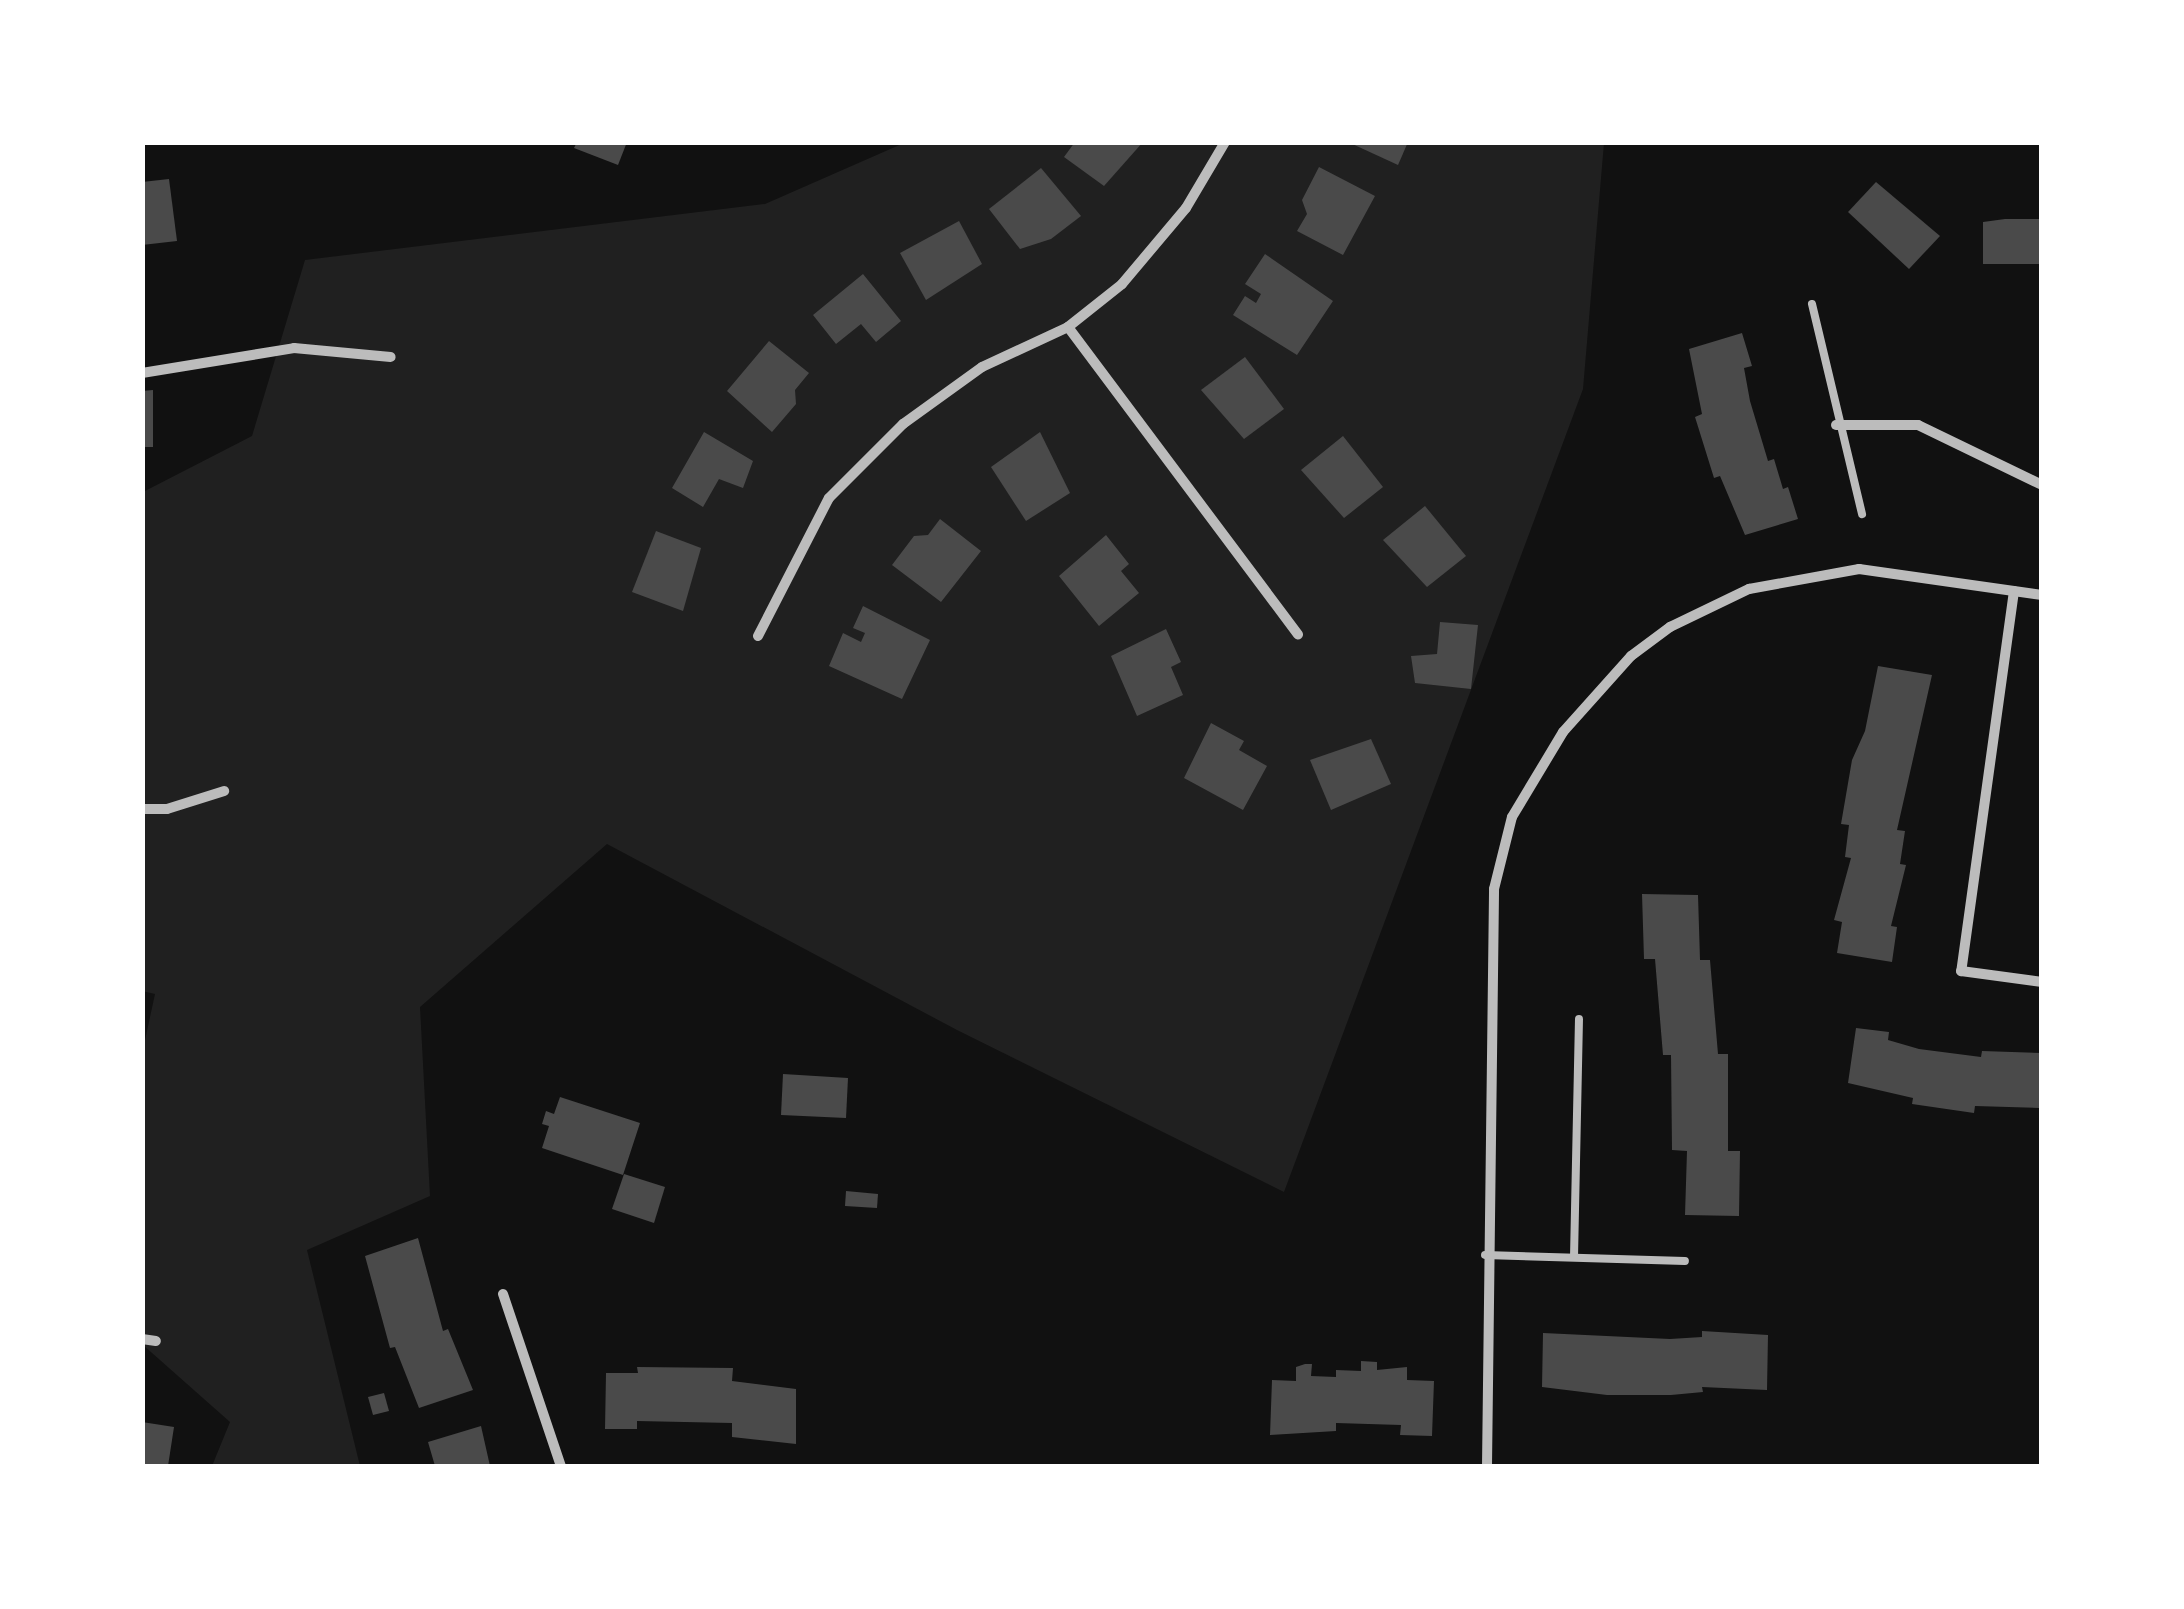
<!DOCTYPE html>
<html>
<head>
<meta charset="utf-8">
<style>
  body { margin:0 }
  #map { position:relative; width:2184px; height:1609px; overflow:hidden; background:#111; font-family:"Roboto Condensed",sans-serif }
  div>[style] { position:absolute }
  .green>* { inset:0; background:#202020 }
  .building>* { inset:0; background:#4a4a4a }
  .service>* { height:8px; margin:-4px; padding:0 4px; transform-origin:4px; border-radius:4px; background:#bcbcbc }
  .minor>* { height:10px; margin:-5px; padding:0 5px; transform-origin:5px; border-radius:5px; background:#bcbcbc }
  span { translate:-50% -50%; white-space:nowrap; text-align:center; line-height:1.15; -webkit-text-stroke:10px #fff; paint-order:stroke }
  .frame { position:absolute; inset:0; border:145px solid #fff; pointer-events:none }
</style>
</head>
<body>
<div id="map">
  <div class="green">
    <i style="clip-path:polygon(904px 143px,1604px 143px,1583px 389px,1284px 1192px,957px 1030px,607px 844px,420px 1007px,430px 1196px,307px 1250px,360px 1466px,212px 1466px,230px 1422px,143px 1345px,142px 1054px,155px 994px,142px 991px,143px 492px,252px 436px,305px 260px,765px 204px)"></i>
  </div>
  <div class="building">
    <i style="clip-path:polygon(577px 142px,627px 142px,618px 165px,574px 148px)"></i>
    <i style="clip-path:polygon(1075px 142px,1143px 142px,1104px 186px,1064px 157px)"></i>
    <i style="clip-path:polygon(1348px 142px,1408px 142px,1398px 165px)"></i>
    <i style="clip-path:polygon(1319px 167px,1375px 196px,1343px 255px,1297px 231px,1307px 214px,1302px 200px)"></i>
    <i style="clip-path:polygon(1041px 168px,1081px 216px,1051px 239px,1020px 249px,989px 209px)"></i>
    <i style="clip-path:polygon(169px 179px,177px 241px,142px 245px,142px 182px)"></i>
    <i style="clip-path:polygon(1876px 182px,1940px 236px,1909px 269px,1848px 212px)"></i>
    <i style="clip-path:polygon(2005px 219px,2042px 219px,2042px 264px,1983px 264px,1983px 222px)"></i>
    <i style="clip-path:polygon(959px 221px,982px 264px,926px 300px,900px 253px)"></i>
    <i style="clip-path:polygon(1265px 254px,1333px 301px,1297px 355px,1233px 315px,1245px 296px,1256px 303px,1261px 294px,1245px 284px)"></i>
    <i style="clip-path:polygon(863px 274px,901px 321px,876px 342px,861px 324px,836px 344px,813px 315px)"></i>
    <i style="clip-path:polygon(1742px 333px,1752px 366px,1744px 368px,1750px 401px,1768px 461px,1774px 459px,1783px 489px,1788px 487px,1798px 519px,1745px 535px,1720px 476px,1714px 478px,1695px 417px,1702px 414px,1689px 349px)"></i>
    <i style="clip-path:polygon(769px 341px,809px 373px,795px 390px,796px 404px,772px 432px,727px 391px)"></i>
    <i style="clip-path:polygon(1245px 357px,1284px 409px,1244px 439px,1201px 390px)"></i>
    <i style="clip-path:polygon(153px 390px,153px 447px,142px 447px,142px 391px)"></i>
    <i style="clip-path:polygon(704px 432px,753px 461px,743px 488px,719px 479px,703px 507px,672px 488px)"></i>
    <i style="clip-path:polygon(1040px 432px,1070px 493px,1026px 521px,991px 467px)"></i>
    <i style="clip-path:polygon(1343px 436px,1383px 487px,1344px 518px,1301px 470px)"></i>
    <i style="clip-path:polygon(1425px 506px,1466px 556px,1427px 587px,1383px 540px)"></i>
    <i style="clip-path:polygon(940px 519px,981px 551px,941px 602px,892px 565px,914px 536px,928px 535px)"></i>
    <i style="clip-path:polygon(656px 531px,701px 548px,683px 611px,632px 592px)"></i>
    <i style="clip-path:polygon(1106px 535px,1129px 564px,1121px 571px,1139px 593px,1099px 626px,1059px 576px)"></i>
    <i style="clip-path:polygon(863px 606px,930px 640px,902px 699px,829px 666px,843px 633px,861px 642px,865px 633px,853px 628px)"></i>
    <i style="clip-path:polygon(1440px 622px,1478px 625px,1471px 689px,1415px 683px,1411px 656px,1437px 654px)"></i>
    <i style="clip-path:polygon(1166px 629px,1181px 662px,1171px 667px,1183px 695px,1137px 716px,1111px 656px)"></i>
    <i style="clip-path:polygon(1878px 666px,1932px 675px,1897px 830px,1905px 831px,1900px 864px,1906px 865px,1891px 926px,1897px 927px,1892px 962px,1837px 953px,1842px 922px,1834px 920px,1851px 858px,1845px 857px,1849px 825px,1841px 824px,1852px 760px,1865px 731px)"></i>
    <i style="clip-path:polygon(1211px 723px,1244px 741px,1239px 750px,1267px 766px,1243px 810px,1184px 778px)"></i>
    <i style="clip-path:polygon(1371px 739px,1391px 784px,1331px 810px,1310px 760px)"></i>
    <i style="clip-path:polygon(1642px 894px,1698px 895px,1700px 960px,1710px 960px,1718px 1054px,1728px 1054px,1728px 1151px,1740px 1151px,1739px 1216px,1685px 1215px,1687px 1151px,1672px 1150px,1671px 1055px,1663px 1055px,1655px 959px,1644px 959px)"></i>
    <i style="clip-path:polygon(1856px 1028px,1889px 1032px,1888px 1040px,1919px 1049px,1981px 1057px,1982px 1051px,2042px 1053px,2039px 1108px,1975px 1106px,1974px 1113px,1912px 1104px,1913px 1098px,1848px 1083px)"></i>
    <i style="clip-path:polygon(783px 1074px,848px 1078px,846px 1118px,781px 1115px)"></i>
    <i style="clip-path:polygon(560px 1097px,640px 1123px,623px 1175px,542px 1148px,549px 1126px,542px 1124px,546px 1111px,554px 1114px)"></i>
    <i style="clip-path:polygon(624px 1174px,665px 1187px,654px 1223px,612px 1209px)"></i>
    <i style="clip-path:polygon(846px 1191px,878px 1194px,877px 1208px,845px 1206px)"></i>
    <i style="clip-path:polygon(418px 1238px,443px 1331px,448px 1329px,473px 1390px,419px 1408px,395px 1347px,390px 1348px,365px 1256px)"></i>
    <i style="clip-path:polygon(1702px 1331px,1768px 1335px,1767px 1390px,1702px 1387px,1703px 1392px,1671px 1395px,1607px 1395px,1542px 1387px,1543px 1333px,1670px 1339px,1702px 1337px)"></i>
    <i style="clip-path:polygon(1361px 1361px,1377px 1362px,1377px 1370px,1407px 1367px,1407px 1380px,1434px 1381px,1432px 1436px,1400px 1435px,1401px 1425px,1336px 1423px,1336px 1431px,1270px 1435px,1272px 1380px,1296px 1381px,1296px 1367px,1305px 1364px,1312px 1364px,1311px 1376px,1336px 1377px,1336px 1370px,1361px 1371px)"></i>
    <i style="clip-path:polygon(637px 1367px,733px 1368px,732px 1381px,796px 1389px,796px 1444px,732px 1437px,732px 1423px,637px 1421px,637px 1429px,605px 1429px,606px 1373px,638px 1373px)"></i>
    <i style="clip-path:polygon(384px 1393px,389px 1411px,373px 1415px,368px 1397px)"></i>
    <i style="clip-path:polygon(142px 1422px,174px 1427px,168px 1466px,142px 1466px)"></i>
    <i style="clip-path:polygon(481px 1426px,490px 1466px,435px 1466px,428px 1442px)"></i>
  </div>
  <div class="service">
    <i style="left:1812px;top:304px;width:216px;rotate:76.6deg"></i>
    <i style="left:1485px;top:1255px;width:200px;rotate:1.7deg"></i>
    <i style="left:1574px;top:1257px;width:238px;rotate:-88.8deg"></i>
  </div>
  <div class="minor">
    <i style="left:1068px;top:327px;width:384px;rotate:53.2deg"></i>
    <i style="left:142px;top:373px;width:154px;rotate:-9.3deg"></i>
    <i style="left:294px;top:348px;width:97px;rotate:5.3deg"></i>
    <i style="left:1836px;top:425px;width:82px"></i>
    <i style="left:1918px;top:425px;width:138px;rotate:25.8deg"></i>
    <i style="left:2014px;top:591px;width:384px;rotate:97.9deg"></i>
    <i style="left:1961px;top:971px;width:82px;rotate:7.7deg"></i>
    <i style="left:758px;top:636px;width:155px;rotate:-62.8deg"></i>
    <i style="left:829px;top:498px;width:105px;rotate:-45deg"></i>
    <i style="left:903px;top:424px;width:97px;rotate:-35.8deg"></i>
    <i style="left:982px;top:367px;width:95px;rotate:-24.9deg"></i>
    <i style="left:1068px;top:327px;width:69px;rotate:-38.5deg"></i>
    <i style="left:1122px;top:284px;width:99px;rotate:-49.9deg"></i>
    <i style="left:1186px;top:208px;width:77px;rotate:-59.4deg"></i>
    <i style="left:142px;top:809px;width:25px"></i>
    <i style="left:167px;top:809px;width:60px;rotate:-17.5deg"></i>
    <i style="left:503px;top:1294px;width:182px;rotate:71.4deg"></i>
    <i style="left:142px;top:1339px;width:14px;rotate:8deg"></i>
    <i style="left:1487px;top:1466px;width:577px;rotate:-89.3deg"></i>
    <i style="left:1494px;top:889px;width:74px;rotate:-76deg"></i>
    <i style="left:1512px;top:817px;width:99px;rotate:-59deg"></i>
    <i style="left:1563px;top:732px;width:102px;rotate:-48.2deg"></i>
    <i style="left:1631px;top:656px;width:49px;rotate:-36.6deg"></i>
    <i style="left:1670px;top:627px;width:88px;rotate:-25.7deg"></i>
    <i style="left:1749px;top:589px;width:112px;rotate:-10.3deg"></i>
    <i style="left:1859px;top:569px;width:185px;rotate:8.1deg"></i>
  </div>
  <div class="frame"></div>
</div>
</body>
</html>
